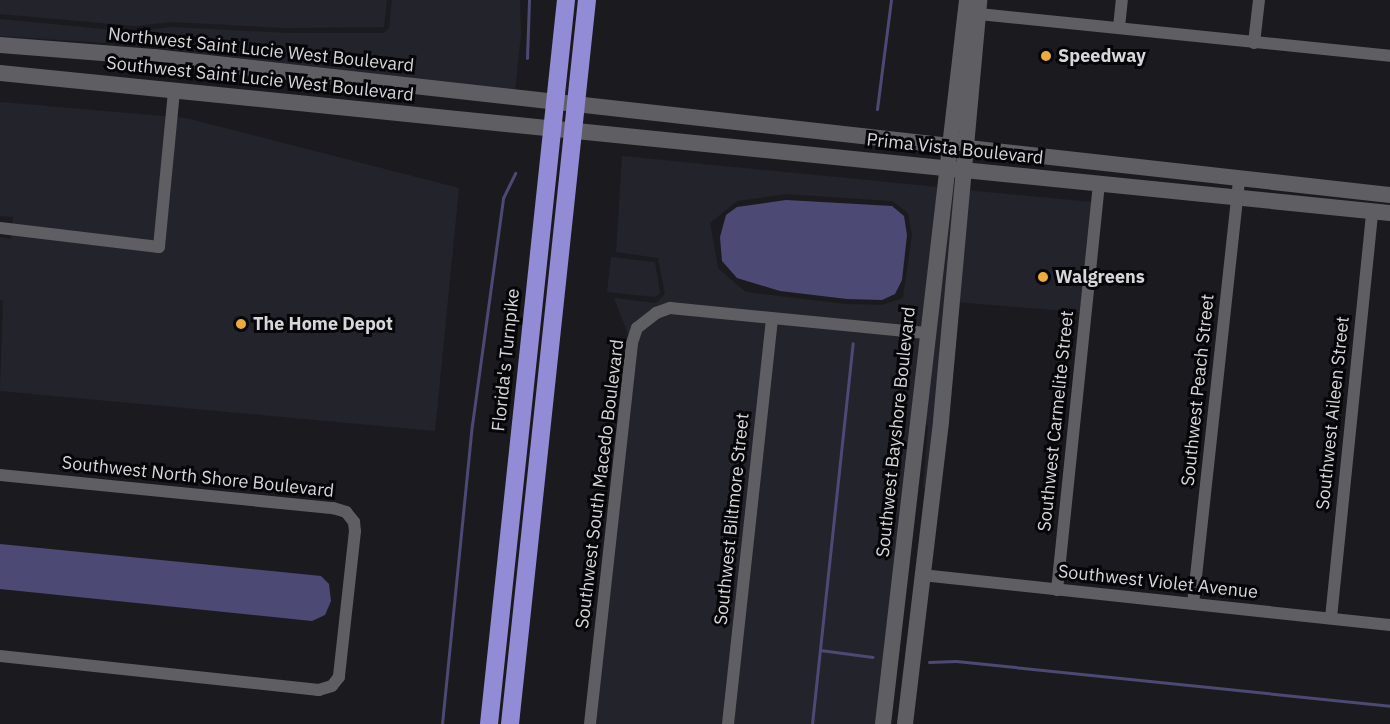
<!DOCTYPE html>
<html>
<head>
<meta charset="utf-8">
<style>
  body { margin:0 }
  #map { position:relative; width:1390px; height:724px; overflow:hidden; background:#1b1b1f; font-family:"IBM Plex Sans",sans-serif }
  div>[style] { position:absolute }
  .built>* { inset:0; background:#23232c }
  .water>* { inset:0; background:#4d4975 }
  .stream>* { height:3px; margin:-1.5px; padding:0 1.5px; transform-origin:1.5px; border-radius:1.5px; background:#4d4975 }
  .street>* { height:12px; margin:-6px; padding:0 6px; transform-origin:6px; border-radius:6px; background:#5f5e63 }
  .secondary>* { height:16px; margin:-8px; padding:0 8px; transform-origin:8px; border-radius:8px; background:#5f5e63 }
  .highway>* { height:18px; margin:-9px; padding:0 9px; transform-origin:9px; border-radius:9px; background:#928cd7 }
  .dots>* { width:16px; height:16px; translate:-50% -50%; box-sizing:border-box; border:3px solid #060608; border-radius:50% }
  span { translate:-50% -50%; white-space:nowrap; text-align:center; line-height:1.15; -webkit-text-stroke:6px #060608; paint-order:stroke }
  .street-label { font-size:18px; color:#d7d7da }
  .poi-label { font-size:18px; color:#d7d7da; font-weight:700 }
  .left { translate:0 -50%; text-align:left }
</style>
</head>
<body>
<div id="map">
  <div class="built">
    <i style="clip-path:polygon(0 0,387px 0,384px 27px,286px 28px,172px 22px,135px 26px,0 14px)"></i>
    <i style="clip-path:polygon(392px 0,520px 0,521px 34px,515px 91px,121px 44px,0 36px,0 19px,134px 32px,172px 27px,286px 33px,384px 33px,389px 28px)"></i>
    <i style="clip-path:polygon(0 102px,186px 118px,459px 188px,435px 431px,0 391px,3px 301px,0 300px,0 237px,11px 239px,13px 217px,0 216px)"></i>
    <i style="clip-path:polygon(evenodd,622px 156px,938px 187px,878px 724px,596px 724px,634px 349px,614px 298px,656px 303px,665px 294px,658px 258px,616px 252px,622px 156px,786px 194px,892px 201px,908px 213px,912px 235px,903px 298px,882px 305px,846px 304px,746px 292px,735px 283px,718px 268px,710px 223px,737px 201px,786px 194px)"></i>
    <i style="clip-path:polygon(948px 188px,956px 189px,927px 493px,923px 486px,928px 427px,922px 413px)"></i>
    <i style="clip-path:polygon(966px 190px,1092px 202px,1080px 312px,955px 302px)"></i>
    <i style="clip-path:polygon(611px 257px,655px 262px,660px 293px,655px 297px,607px 292px)"></i>
  </div>
  <div class="water">
    <i style="clip-path:polygon(786px 200px,892px 206px,904px 216px,907px 235px,902px 280px,895px 294px,882px 300px,847px 299px,780px 291px,737px 278px,722px 261px,720px 237px,726px 215px,737px 207px)"></i>
    <i style="clip-path:polygon(0 544px,321px 576px,329px 584px,331px 601px,325px 615px,312px 621px,0 589px)"></i>
  </div>
  <div class="stream">
    <i style="left:527px;top:58px;width:58px;rotate:-88deg"></i>
    <i style="left:877px;top:109px;width:110px;rotate:-82.7deg"></i>
    <i style="left:820px;top:650px;width:53px;rotate:7.5deg"></i>
    <i style="left:929px;top:662px;width:27px;rotate:-2deg"></i>
    <i style="left:956px;top:661px;width:436px;rotate:5.9deg"></i>
    <i style="left:442px;top:724px;width:301px;rotate:-84.3deg"></i>
    <i style="left:472px;top:425px;width:229px;rotate:-82.2deg"></i>
    <i style="left:503px;top:198px;width:28px;rotate:-64deg"></i>
    <i style="left:812px;top:724px;width:383px;rotate:-83.9deg"></i>
  </div>
  <div class="street">
    <i style="left:979px;top:14px;width:413px;rotate:5.8deg"></i>
    <i style="left:1119px;top:27px;width:27px;rotate:-84deg"></i>
    <i style="left:1254px;top:43px;width:43px;rotate:-83.4deg"></i>
    <i style="left:0;top:228px;width:160px;rotate:6.8deg"></i>
    <i style="left:159px;top:247px;width:158px;rotate:-84.5deg"></i>
    <i style="left:0;top:475px;width:335px;rotate:5.7deg"></i>
    <i style="left:333px;top:508px;width:14px;rotate:17deg"></i>
    <i style="left:346px;top:512px;width:13px;rotate:51deg"></i>
    <i style="left:354px;top:522px;width:9px;rotate:84deg"></i>
    <i style="left:355px;top:531px;width:147px;rotate:96.3deg"></i>
    <i style="left:339px;top:677px;width:11px;rotate:128deg"></i>
    <i style="left:332px;top:686px;width:14px;rotate:163deg"></i>
    <i style="left:319px;top:690px;width:321px;rotate:-173.9deg"></i>
    <i style="left:922px;top:575px;width:471px;rotate:6.1deg"></i>
    <i style="left:1057px;top:590px;width:408px;rotate:-84.1deg"></i>
    <i style="left:1193px;top:604px;width:427px;rotate:-83.8deg"></i>
    <i style="left:1331px;top:618px;width:409px;rotate:-84.2deg"></i>
    <i style="left:590px;top:724px;width:383px;rotate:-83.7deg"></i>
    <i style="left:632px;top:343px;width:16px;rotate:-72deg"></i>
    <i style="left:637px;top:328px;width:24px;rotate:-38deg"></i>
    <i style="left:656px;top:313px;width:15px;rotate:-20deg"></i>
    <i style="left:670px;top:308px;width:257px;rotate:5.6deg"></i>
    <i style="left:728px;top:724px;width:407px;rotate:-83.8deg"></i>
  </div>
  <div class="secondary">
    <i style="left:0;top:45px;width:154px;rotate:4.5deg"></i>
    <i style="left:154px;top:57px;width:1244px;rotate:6.37deg"></i>
    <i style="left:0;top:73px;width:1397px;rotate:5.75deg"></i>
    <i style="left:883px;top:724px;width:729px;rotate:-83.38deg"></i>
    <i style="left:905px;top:724px;width:305px;rotate:-83.2deg"></i>
    <i style="left:941px;top:421px;width:423px;rotate:-84.8deg"></i>
  </div>
  <div class="highway">
    <i style="left:489px;top:724px;width:728px;rotate:-83.93deg"></i>
    <i style="left:510px;top:724px;width:728px;rotate:-83.93deg"></i>
  </div>
  <div class="dots">
    <i style="left:1046px;top:56px;background:#ebaa39"></i>
    <i style="left:1043px;top:277px;background:#ebaa39"></i>
    <i style="left:241px;top:324px;background:#ebaa39"></i>
  </div>
  <div class="street-label">
    <span style="left:261px;top:50px;rotate:6deg">Northwest Saint Lucie West Boulevard</span>
    <span style="left:260px;top:79px;rotate:6deg">Southwest Saint Lucie West Boulevard</span>
    <span style="left:955px;top:149px;rotate:6deg">Prima Vista Boulevard</span>
    <span style="left:506px;top:360px;rotate:-84deg">Florida's Turnpike</span>
    <span style="left:1198px;top:390px;rotate:-84deg">Southwest Peach Street</span>
    <span style="left:1333px;top:413px;rotate:-84deg">Southwest Aileen Street</span>
    <span style="left:1056px;top:421px;rotate:-84deg">Southwest Carmelite Street</span>
    <span style="left:896px;top:432px;rotate:-84deg">Southwest Bayshore Boulevard</span>
    <span style="left:198px;top:477px;rotate:6deg">Southwest North Shore Boulevard</span>
    <span style="left:600px;top:484px;rotate:-83deg">Southwest South Macedo Boulevard</span>
    <span style="left:732px;top:519px;rotate:-84deg">Southwest Biltmore Street</span>
    <span style="left:1158px;top:582px;rotate:6deg">Southwest Violet Avenue</span>
  </div>
  <div class="poi-label">
    <span class="left" style="left:1058px;top:56px">Speedway</span>
    <span class="left" style="left:1055px;top:277px">Walgreens</span>
    <span class="left" style="left:253px;top:324px">The Home Depot</span>
  </div>
</div>
</body>
</html>
